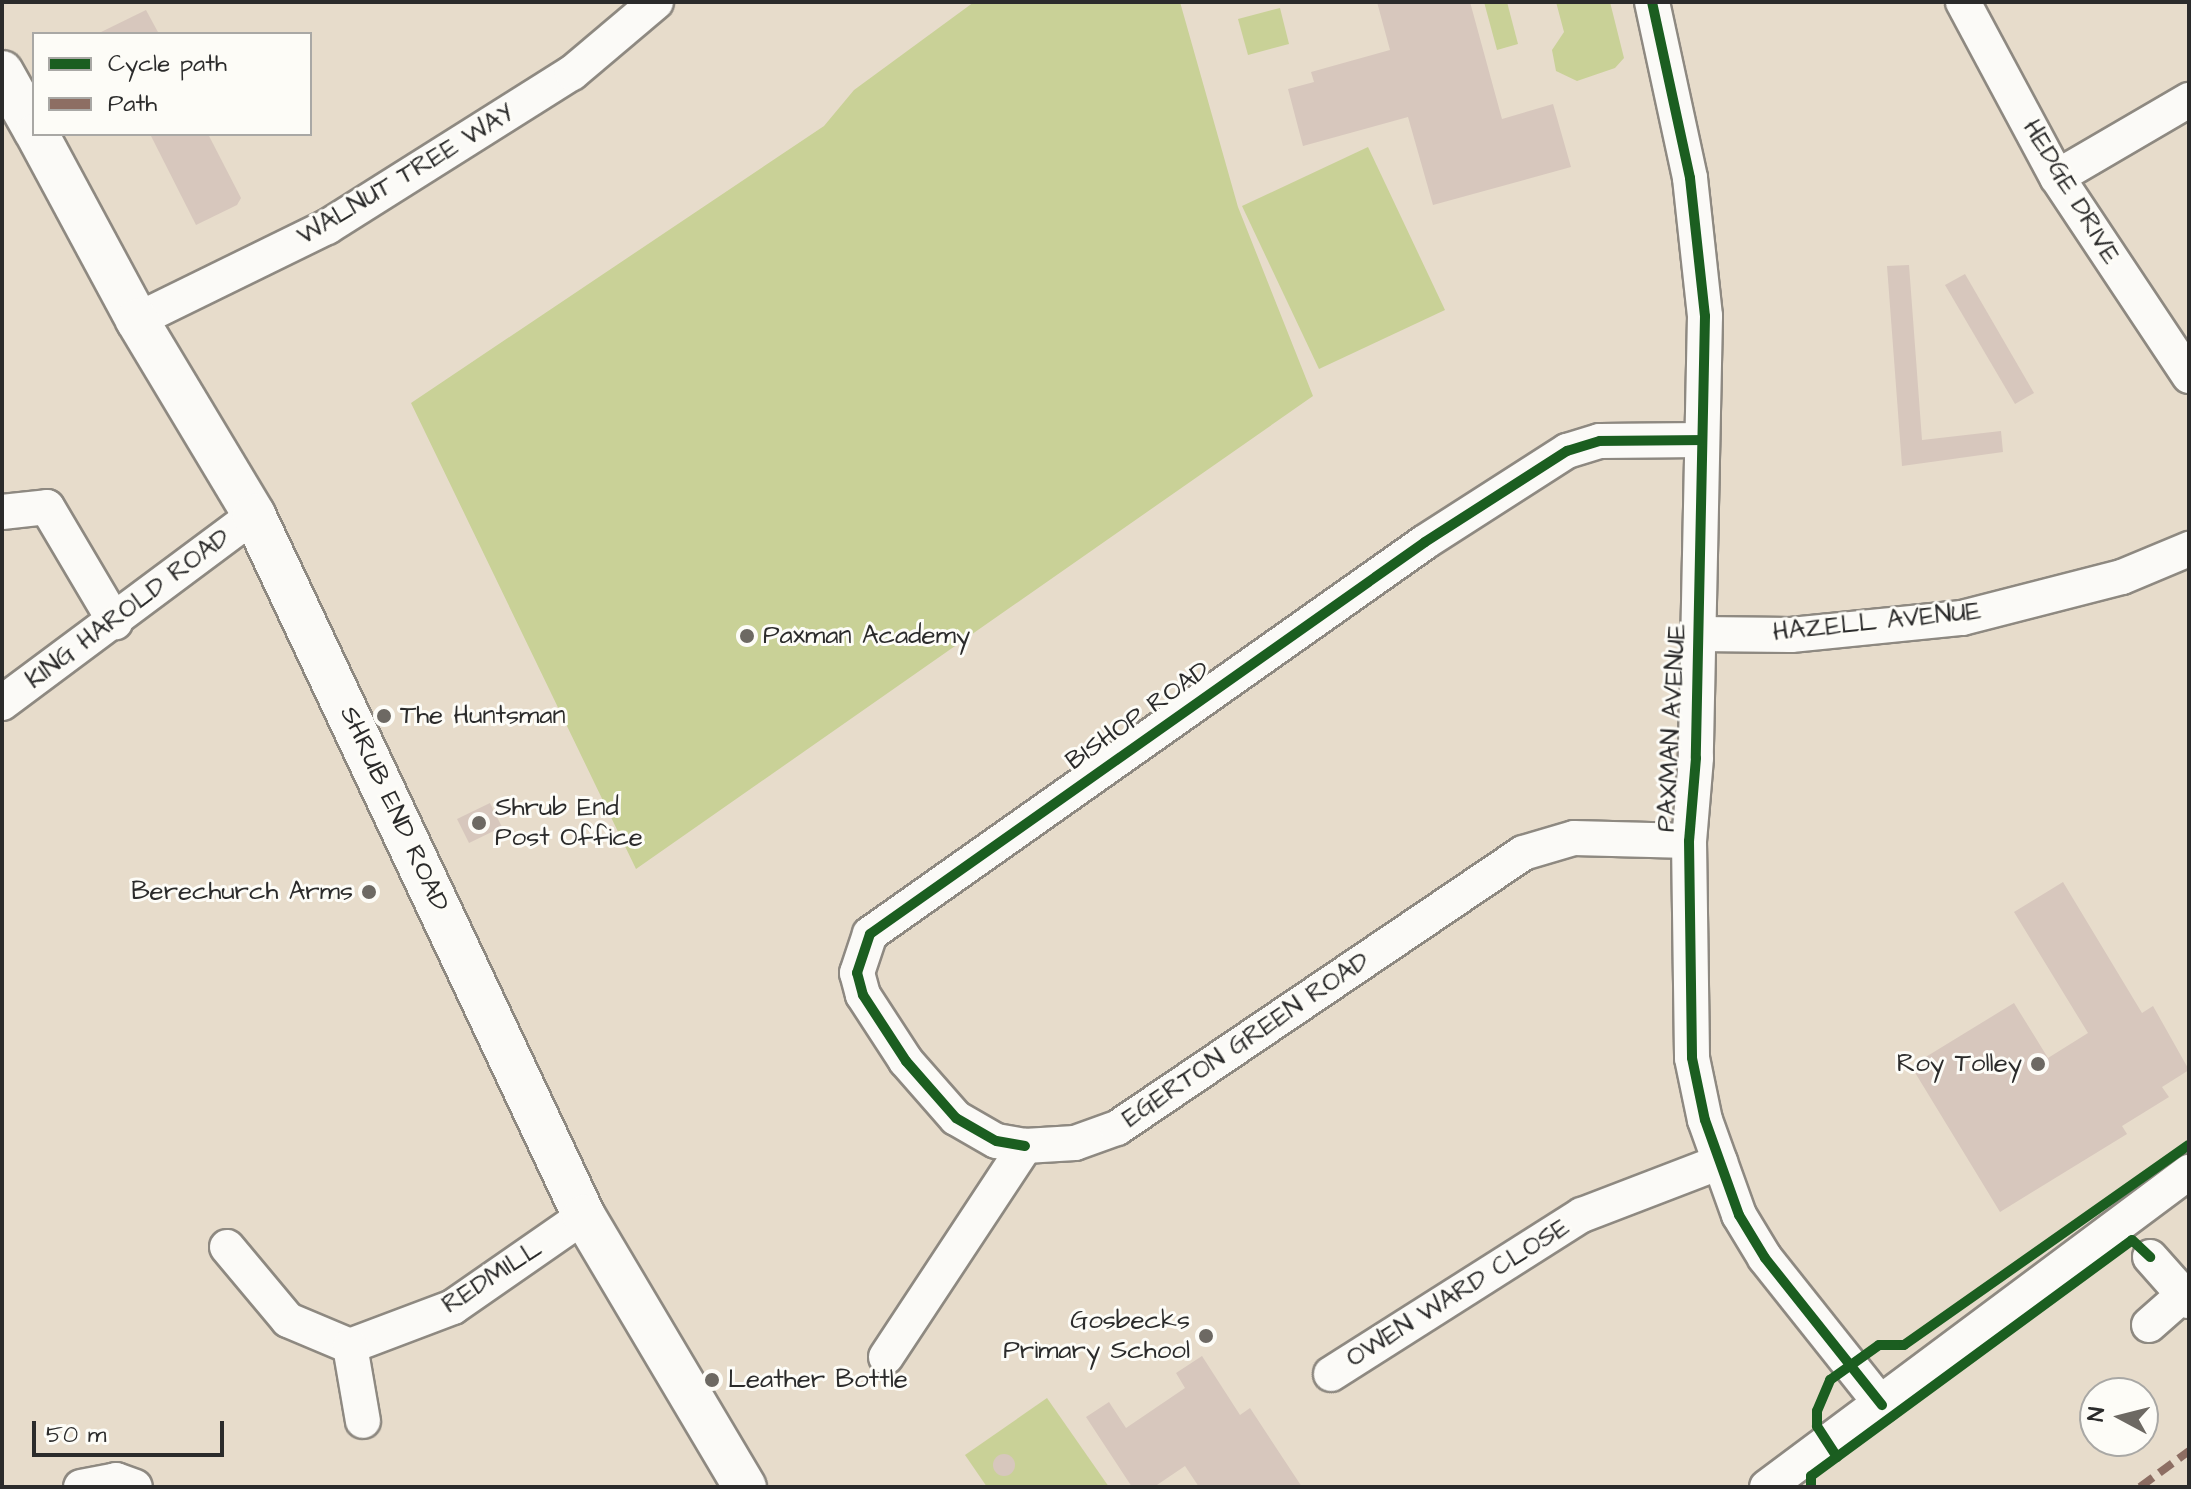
<!DOCTYPE html>
<html>
<head>
<meta charset="utf-8">
<style>
  body { margin:0 }
  #map { position:relative; width:2191px; height:1489px; overflow:hidden; background:#e7dccb; font-family:"Architects Daughter",sans-serif }
  div>[style] { position:absolute }
  .green>* { inset:0; background:#c9d197 }
  .building>* { inset:0; background:#d7c7bd }
  .round { border-radius:50% }
  .roads { filter:drop-shadow(2px 0 #8e8981) drop-shadow(-2px 0 #8e8981) drop-shadow(0 2px #8e8981) drop-shadow(0 -2px #8e8981) }
  .minor>* { height:34px; margin:-17px; padding:0 17px; transform-origin:17px; border-radius:17px; background:#fbfaf7 }
  .major>* { height:42px; margin:-21px; padding:0 21px; transform-origin:21px; border-radius:21px; background:#fbfaf7 }
  .quiet>* { height:8px; margin-top:-4px; transform-origin:0; background:repeating-linear-gradient(90deg,#8d6e63 0 16px,transparent 0 24px) }
  .cycleway>* { height:10px; margin:-5px; padding:0 5px; transform-origin:5px; border-radius:5px; background:#1b5e20 }
  .dots>* { width:22px; height:22px; translate:-50% -50%; box-sizing:border-box; border:4px solid #fdfcf7; border-radius:50% }
  span { translate:-50% -50%; white-space:nowrap; text-align:center; line-height:1.15; -webkit-text-stroke:6px #fdfcf7; paint-order:stroke }
  .street-label { font-size:26px; color:#2b2b2b }
  .poi-label { font-size:26px; color:#2b2b2b }
  .left { translate:0 -50%; text-align:left }
  .right { translate:-100% -50%; text-align:right }
  .frame { position:absolute; inset:0; border:4px solid #2b2b2b; pointer-events:none }
  .legend { position:absolute; left:32px; top:32px; width:280px; height:104px; box-sizing:border-box; background:#fdfcf7; border:2px solid #a9a8a5; margin:0; padding:10px 14px; list-style:none; font-size:24px; color:#2b2b2b }
  .legend li { display:flex; align-items:center; gap:16px; height:40px }
  .legend b { width:40px; border:2px solid #a9a8a5 }
  .north { position:absolute; left:2079px; top:1377px; width:80px; height:80px; box-sizing:border-box; background:#fdfcf7; border:2px solid #a9a8a5; border-radius:50%; rotate:277deg; font-size:22px; font-weight:700; line-height:32px; text-align:center; color:#2b2b2b }
  .north::after { content:''; display:block; margin:auto; width:28px; height:36px; background:#6d6963; clip-path:polygon(50% 0,100% 100%,50% 72%,0 100%) }
  .scale { position:absolute; left:32px; top:1421px; width:192px; height:36px; box-sizing:border-box; border:4px solid #2b2b2b; border-top:0; padding-left:10px; font-size:24px; line-height:28px; white-space:nowrap; color:#2b2b2b; -webkit-text-stroke:6px #fdfcf7; paint-order:stroke }
</style>
</head>
<body>
<div id="map">
  <div class="green">
    <i style="clip-path:polygon(974px 2px,1180px 2px,1238px 207px,1313px 396px,636px 869px,411px 403px,824px 126px,854px 90px)"></i>
    <i style="clip-path:polygon(1484px 2px,1507px 2px,1518px 44px,1497px 50px)"></i>
    <i style="clip-path:polygon(1556px 2px,1610px 2px,1624px 58px,1615px 68px,1577px 81px,1556px 71px,1552px 50px,1564px 32px)"></i>
    <i style="clip-path:polygon(1280px 8px,1289px 44px,1248px 55px,1238px 19px)"></i>
    <i style="clip-path:polygon(1368px 147px,1445px 310px,1319px 369px,1242px 206px)"></i>
    <i style="clip-path:polygon(1047px 1398px,1109px 1487px,987px 1487px,965px 1455px)"></i>
  </div>
  <div class="building">
    <i style="clip-path:polygon(1377px 2px,1470px 2px,1502px 119px,1553px 104px,1571px 167px,1433px 205px,1408px 117px,1303px 146px,1288px 89px,1314px 82px,1311px 72px,1390px 50px)"></i>
    <i style="clip-path:polygon(146px 10px,159px 34px,97px 34px)"></i>
    <i style="clip-path:polygon(150px 134px,208px 134px,241px 198px,237px 205px,196px 225px)"></i>
    <i style="clip-path:polygon(1909px 265px,1922px 440px,2001px 431px,2003px 452px,1902px 466px,1887px 266px)"></i>
    <i style="clip-path:polygon(1965px 274px,2034px 393px,2015px 404px,1945px 285px)"></i>
    <i style="clip-path:polygon(490px 803px,502px 827px,469px 843px,457px 819px)"></i>
    <i style="clip-path:polygon(2063px 882px,2142px 1013px,2153px 1006px,2189px 1070px,2162px 1087px,2169px 1097px,2122px 1126px,2127px 1134px,2000px 1212px,1911px 1066px,2014px 1003px,2048px 1058px,2088px 1033px,2014px 912px)"></i>
    <i style="clip-path:polygon(1202px 1356px,1240px 1415px,1250px 1408px,1302px 1487px,1199px 1487px,1185px 1466px,1154px 1487px,1132px 1487px,1086px 1417px,1109px 1402px,1126px 1428px,1185px 1388px,1176px 1373px)"></i>
    <i class="round" style="left:993px;top:1454px;width:22px;height:22px"></i>
  </div>
  <div class="roads">
    <div class="minor">
      <i style="left:1652px;top:2px;width:180px;rotate:77.8deg"></i>
      <i style="left:1690px;top:178px;width:139px;rotate:83.8deg"></i>
      <i style="left:1705px;top:316px;width:442px;rotate:91.2deg"></i>
      <i style="left:1696px;top:758px;width:83px;rotate:94.8deg"></i>
      <i style="left:1689px;top:841px;width:217px;rotate:89.2deg"></i>
      <i style="left:1692px;top:1058px;width:63px;rotate:78.2deg"></i>
      <i style="left:1705px;top:1120px;width:101px;rotate:70.3deg"></i>
      <i style="left:1739px;top:1215px;width:50px;rotate:58.8deg"></i>
      <i style="left:1765px;top:1258px;width:188px;rotate:51.5deg"></i>
      <i style="left:1963px;top:2px;width:199px;rotate:61.8deg"></i>
      <i style="left:2057px;top:177px;width:239px;rotate:56.4deg"></i>
      <i style="left:2057px;top:177px;width:153px;rotate:-30.3deg"></i>
      <i style="left:137px;top:320px;width:212px;rotate:-26.1deg"></i>
      <i style="left:327px;top:227px;width:289px;rotate:-32.2deg"></i>
      <i style="left:572px;top:73px;width:110px;rotate:-40.2deg"></i>
      <i style="left:2px;top:512px;width:45px;rotate:-6.3deg"></i>
      <i style="left:47px;top:507px;width:134px;rotate:59.4deg"></i>
      <i style="left:1699px;top:634px;width:92px;rotate:0.6deg"></i>
      <i style="left:1791px;top:635px;width:172px;rotate:-5.7deg"></i>
      <i style="left:1962px;top:618px;width:165px;rotate:-14.4deg"></i>
      <i style="left:2122px;top:577px;width:73px;rotate:-22.7deg"></i>
      <i style="left:2px;top:703px;width:314px;rotate:-36.7deg"></i>
      <i style="left:1025px;top:1146px;width:29px;rotate:-170deg"></i>
      <i style="left:996px;top:1141px;width:46px;rotate:-150.1deg"></i>
      <i style="left:956px;top:1118px;width:76px;rotate:-131.3deg"></i>
      <i style="left:906px;top:1061px;width:79px;rotate:-123.1deg"></i>
      <i style="left:863px;top:995px;width:23px;rotate:-105deg"></i>
      <i style="left:857px;top:973px;width:41px;rotate:-71.6deg"></i>
      <i style="left:870px;top:934px;width:679px;rotate:-35.23deg"></i>
      <i style="left:1425px;top:542px;width:169px;rotate:-32.7deg"></i>
      <i style="left:1567px;top:451px;width:34px;rotate:-17deg"></i>
      <i style="left:1600px;top:441px;width:102px;rotate:-0.6deg"></i>
      <i style="left:227px;top:1247px;width:95px;rotate:50.1deg"></i>
      <i style="left:288px;top:1320px;width:67px;rotate:22.8deg"></i>
      <i style="left:350px;top:1346px;width:110px;rotate:-20.7deg"></i>
      <i style="left:453px;top:1307px;width:160px;rotate:-34.8deg"></i>
      <i style="left:2150px;top:1257px;width:59px;rotate:48.4deg"></i>
      <i style="left:2149px;top:1325px;width:45px;rotate:-41.4deg"></i>
      <i style="left:350px;top:1346px;width:76px;rotate:80.2deg"></i>
      <i style="left:886px;top:1357px;width:253px;rotate:-56.6deg"></i>
      <i style="left:1025px;top:1146px;width:50px;rotate:-3.4deg"></i>
      <i style="left:1075px;top:1143px;width:45px;rotate:-19.7deg"></i>
      <i style="left:1117px;top:1128px;width:490px;rotate:-34.1deg"></i>
      <i style="left:1523px;top:853px;width:53px;rotate:-16.4deg"></i>
      <i style="left:1574px;top:838px;width:115px;rotate:1.5deg"></i>
      <i style="left:1331px;top:1374px;width:297px;rotate:-32.4deg"></i>
      <i style="left:1582px;top:1215px;width:148px;rotate:-21deg"></i>
      <i style="left:81px;top:1487px;width:36px;rotate:-11deg"></i>
      <i style="left:116px;top:1480px;width:20px;rotate:20deg"></i>
      <i style="left:1767px;top:1487px;width:527px;rotate:-36.74deg"></i>
    </div>
    <div class="major">
      <i style="left:2px;top:72px;width:65px;rotate:60.7deg"></i>
      <i style="left:37px;top:134px;width:211px;rotate:61.7deg"></i>
      <i style="left:137px;top:320px;width:227px;rotate:59deg"></i>
      <i style="left:254px;top:515px;width:775px;rotate:64.79deg"></i>
      <i style="left:584px;top:1216px;width:315px;rotate:59.3deg"></i>
    </div>
  </div>
  <div class="quiet">
    <i style="left:2140px;top:1487px;width:61px;rotate:-36.3deg"></i>
  </div>
  <div class="cycleway">
    <i style="left:1652px;top:2px;width:180px;rotate:77.8deg"></i>
    <i style="left:1690px;top:178px;width:139px;rotate:83.8deg"></i>
    <i style="left:1705px;top:316px;width:442px;rotate:91.2deg"></i>
    <i style="left:1696px;top:758px;width:83px;rotate:94.8deg"></i>
    <i style="left:1689px;top:841px;width:217px;rotate:89.2deg"></i>
    <i style="left:1692px;top:1058px;width:63px;rotate:78.2deg"></i>
    <i style="left:1705px;top:1120px;width:101px;rotate:70.3deg"></i>
    <i style="left:1739px;top:1215px;width:50px;rotate:58.8deg"></i>
    <i style="left:1765px;top:1258px;width:188px;rotate:51.5deg"></i>
    <i style="left:1025px;top:1146px;width:29px;rotate:-170deg"></i>
    <i style="left:996px;top:1141px;width:46px;rotate:-150.1deg"></i>
    <i style="left:956px;top:1118px;width:76px;rotate:-131.3deg"></i>
    <i style="left:906px;top:1061px;width:79px;rotate:-123.1deg"></i>
    <i style="left:863px;top:995px;width:23px;rotate:-105deg"></i>
    <i style="left:857px;top:973px;width:41px;rotate:-71.6deg"></i>
    <i style="left:870px;top:934px;width:679px;rotate:-35.23deg"></i>
    <i style="left:1425px;top:542px;width:169px;rotate:-32.7deg"></i>
    <i style="left:1567px;top:451px;width:34px;rotate:-17deg"></i>
    <i style="left:1600px;top:441px;width:102px;rotate:-0.6deg"></i>
    <i style="left:1837px;top:1457px;width:37px;rotate:-123deg"></i>
    <i style="left:1817px;top:1426px;width:15px;rotate:-90deg"></i>
    <i style="left:1817px;top:1411px;width:34px;rotate:-67deg"></i>
    <i style="left:1830px;top:1380px;width:60px;rotate:-35.5deg"></i>
    <i style="left:1879px;top:1345px;width:25px"></i>
    <i style="left:1904px;top:1345px;width:348px;rotate:-35.1deg"></i>
    <i style="left:1811px;top:1487px;width:11px;rotate:-90deg"></i>
    <i style="left:1811px;top:1476px;width:398px;rotate:-36.3deg"></i>
    <i style="left:2132px;top:1240px;width:25px;rotate:43deg"></i>
  </div>
  <div class="dots">
    <i style="left:747px;top:636px;background:#6d6963"></i>
    <i style="left:384px;top:716px;background:#6d6963"></i>
    <i style="left:479px;top:823px;background:#6d6963"></i>
    <i style="left:369px;top:892px;background:#6d6963"></i>
    <i style="left:2038px;top:1064px;background:#6d6963"></i>
    <i style="left:1206px;top:1336px;background:#6d6963"></i>
    <i style="left:712px;top:1380px;background:#6d6963"></i>
  </div>
  <div class="street-label">
    <span style="left:406px;top:175px;rotate:-31deg">WALNUT TREE WAY</span>
    <span style="left:2071px;top:192px;rotate:59deg">HEDGE DRIVE</span>
    <span style="left:128px;top:609px;rotate:-37deg">KING HAROLD ROAD</span>
    <span style="left:1877px;top:622px;rotate:-6deg">HAZELL AVENUE</span>
    <span style="left:1138px;top:716px;rotate:-35deg">BISHOP ROAD</span>
    <span style="left:1672px;top:728px;rotate:-87deg">PAXMAN AVENUE</span>
    <span style="left:394px;top:809px;rotate:65deg">SHRUB END ROAD</span>
    <span style="left:1246px;top:1040px;rotate:-34deg">EGERTON GREEN ROAD</span>
    <span style="left:492px;top:1277px;rotate:-33deg">REDMILL</span>
    <span style="left:1458px;top:1293px;rotate:-32deg">OWEN WARD CLOSE</span>
  </div>
  <div class="poi-label">
    <span class="left" style="left:763px;top:636px">Paxman Academy</span>
    <span class="left" style="left:400px;top:716px">The Huntsman</span>
    <span class="left" style="left:495px;top:823px">Shrub End<br>Post Office</span>
    <span class="right" style="left:353px;top:892px">Berechurch Arms</span>
    <span class="right" style="left:2022px;top:1064px">Roy Tolley</span>
    <span class="right" style="left:1190px;top:1336px">Gosbecks<br>Primary School</span>
    <span class="left" style="left:728px;top:1380px">Leather Bottle</span>
  </div>
  <div class="frame"></div>
  <ul class="legend">
  <li><b style="height:10px;background:#1b5e20"></b>Cycle path</li>
  <li><b style="height:10px;background:#8d6e63"></b>Path</li>
  </ul>
  <div class="north">N</div>
  <div class="scale">50 m</div>
</div>
</body>
</html>
